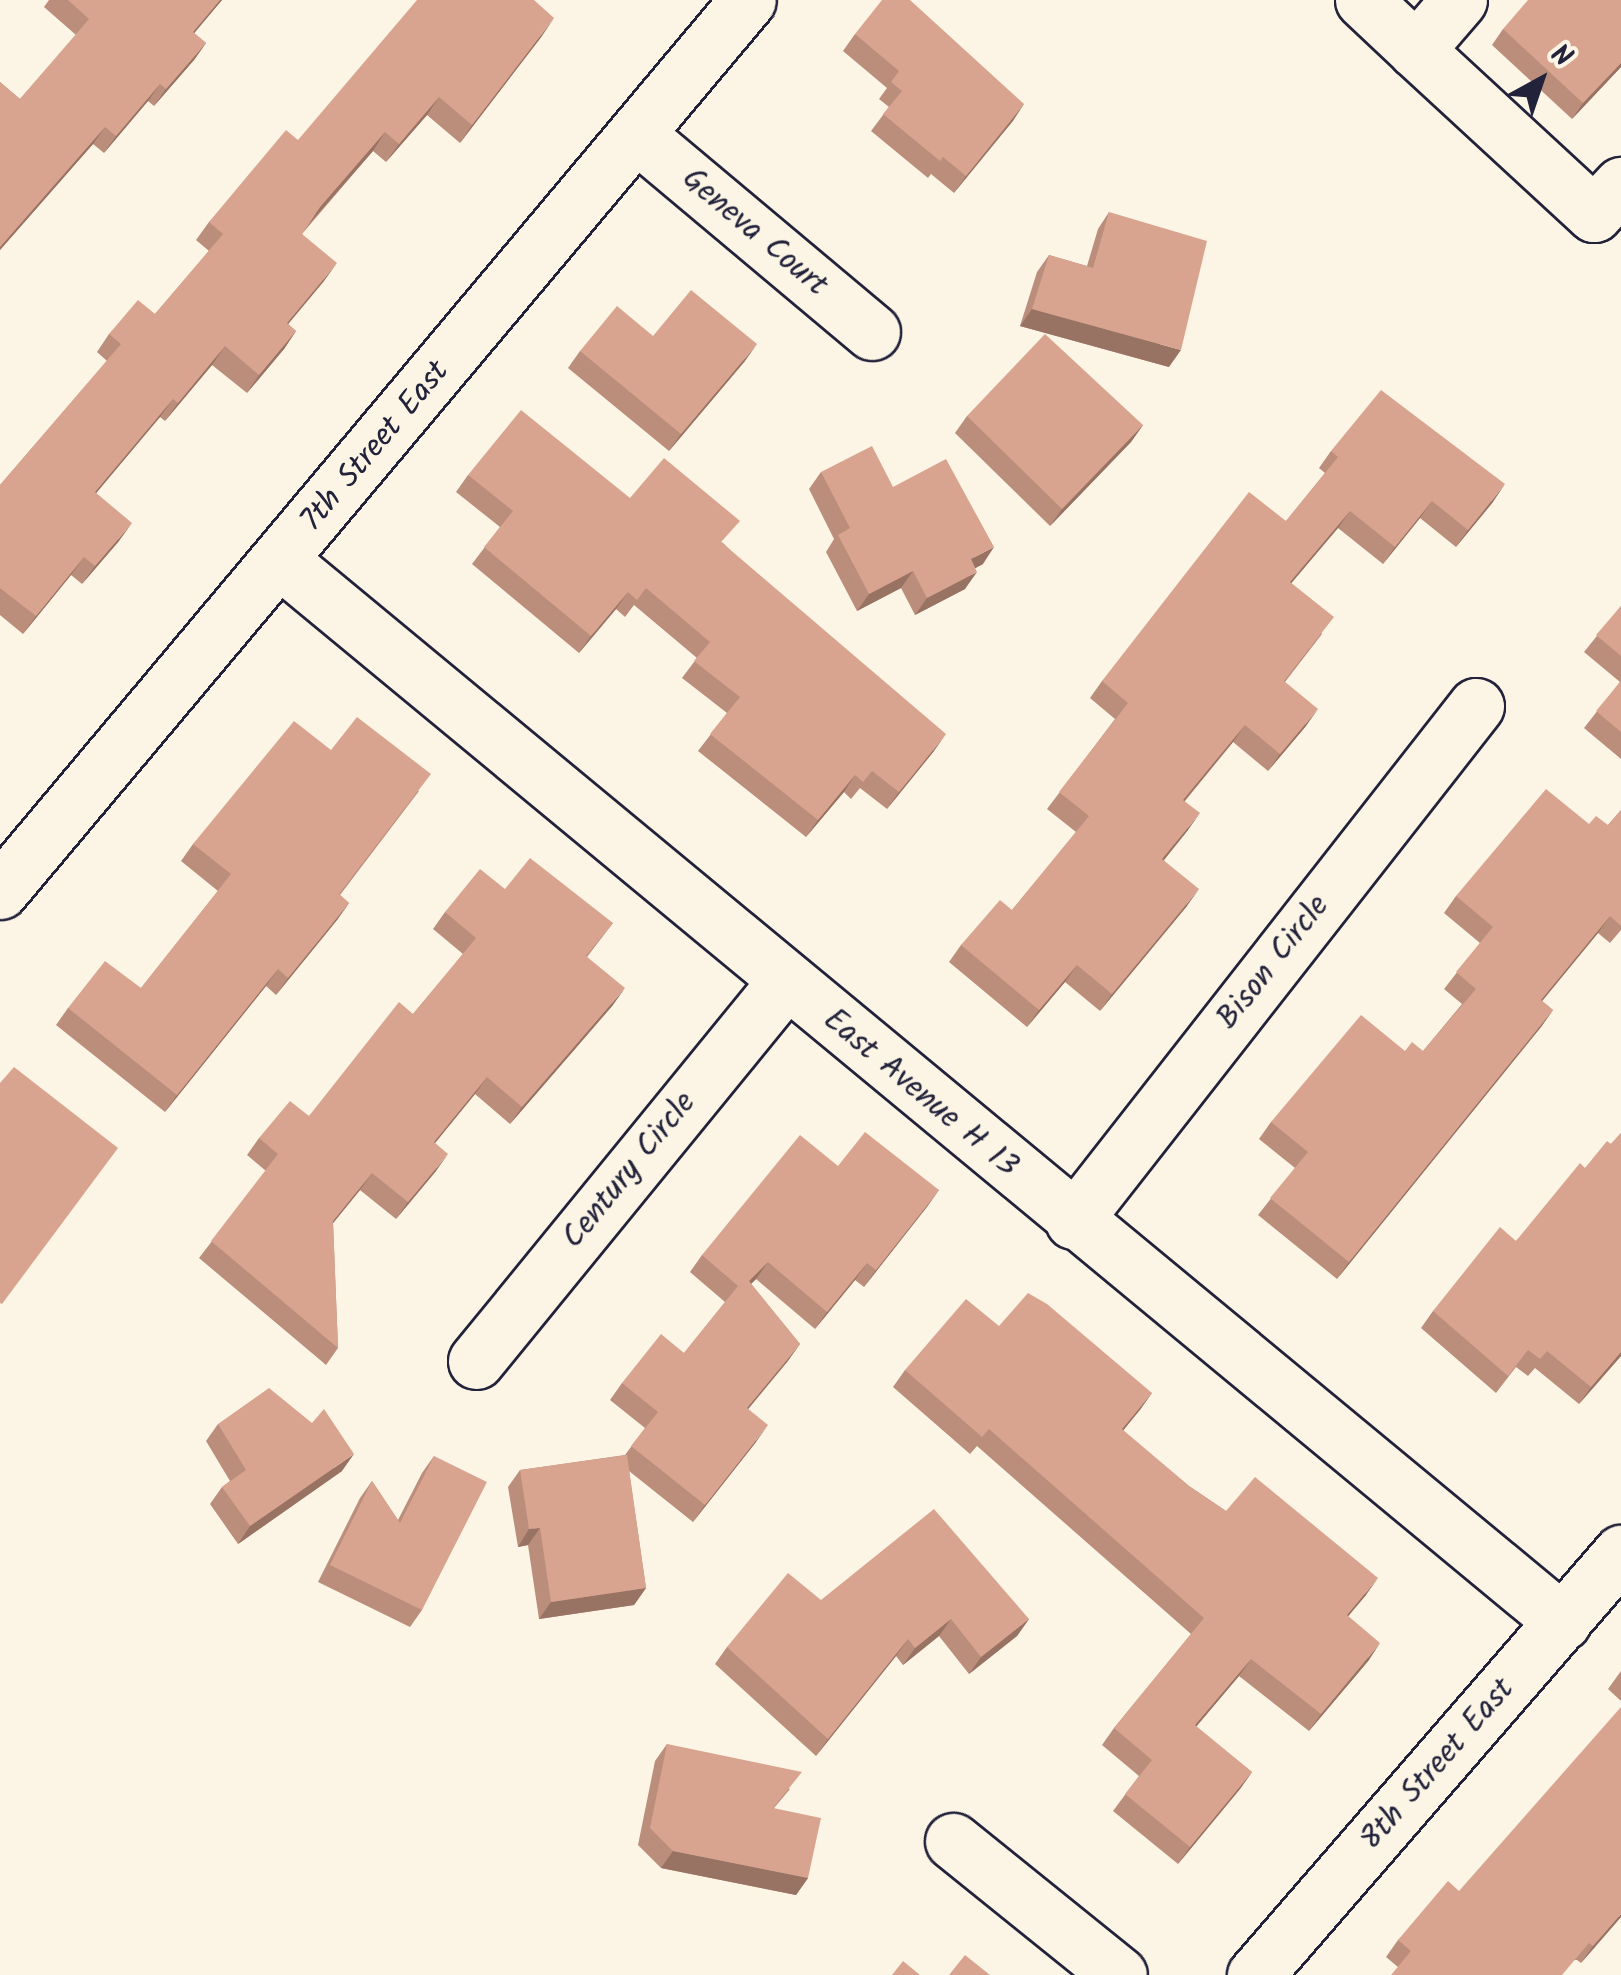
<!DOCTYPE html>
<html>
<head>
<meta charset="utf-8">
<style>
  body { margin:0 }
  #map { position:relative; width:1621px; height:1975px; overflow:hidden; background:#fcf5e5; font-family:Kalam,sans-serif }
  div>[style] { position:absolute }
  .roads { filter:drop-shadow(2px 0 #22223b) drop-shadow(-2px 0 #22223b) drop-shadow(0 2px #22223b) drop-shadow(0 -2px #22223b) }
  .minor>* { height:55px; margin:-27.5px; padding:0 27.5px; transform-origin:27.5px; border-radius:27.5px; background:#fcf5e5 }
  .wall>* { inset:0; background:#bb8d7b }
  .shaded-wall>* { inset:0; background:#987364 }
  .building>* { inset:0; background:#d9a48f }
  span { translate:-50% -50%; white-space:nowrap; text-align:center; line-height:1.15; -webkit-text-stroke:8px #fcf5e5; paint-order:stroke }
  .street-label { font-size:32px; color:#22223b }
  .north { position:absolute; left:1491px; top:30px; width:100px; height:100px; -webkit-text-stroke:8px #fcf5e5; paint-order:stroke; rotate:40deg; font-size:28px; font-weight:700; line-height:40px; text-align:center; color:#22223b }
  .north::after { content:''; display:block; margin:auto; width:35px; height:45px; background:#22223b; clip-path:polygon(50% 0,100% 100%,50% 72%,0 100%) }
</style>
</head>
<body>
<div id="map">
  <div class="roads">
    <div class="minor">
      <i style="left:1363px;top:0;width:73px;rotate:43.3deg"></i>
      <i style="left:1459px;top:0;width:66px;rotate:130.7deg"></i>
      <i style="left:1416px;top:50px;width:242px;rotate:42.7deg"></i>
      <i style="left:1594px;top:214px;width:40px;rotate:-47deg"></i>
      <i style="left:636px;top:134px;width:308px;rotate:40deg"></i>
      <i style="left:281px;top:561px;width:1664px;rotate:39.61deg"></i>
      <i style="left:0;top:891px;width:1163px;rotate:-49.99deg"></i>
      <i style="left:1073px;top:1221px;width:654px;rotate:-51.96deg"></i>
      <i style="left:476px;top:1361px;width:489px;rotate:-50.8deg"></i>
      <i style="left:953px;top:1841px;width:213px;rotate:38.9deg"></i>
      <i style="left:1255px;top:1975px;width:559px;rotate:-49.06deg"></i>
    </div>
  </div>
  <div class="wall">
    <i style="clip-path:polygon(49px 0,222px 0,194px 33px,206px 43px,194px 60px,154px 106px,148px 101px,104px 153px,93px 144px,0 250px,0 82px,20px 99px,76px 35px,44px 7px)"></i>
    <i style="clip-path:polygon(1621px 0,1621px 67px,1572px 119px,1492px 45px,1503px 29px)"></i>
    <i style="clip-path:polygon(855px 34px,1024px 104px,954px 193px,931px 174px,928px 178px,871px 131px,889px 107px,879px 99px,887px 88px,843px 51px)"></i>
    <i style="clip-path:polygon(542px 36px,460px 143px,427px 115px,386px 162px,373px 151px,302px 234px,324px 281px,288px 324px,296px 331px,284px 349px,247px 393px,212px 365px,165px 421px,160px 417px,96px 493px,119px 541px,82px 584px,71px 575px,23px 634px,0 615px,0 485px,107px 361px,97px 352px,109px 334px,155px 314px,209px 251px,196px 240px,209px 222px,298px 140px)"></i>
    <i style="clip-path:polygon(1109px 212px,1169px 367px,1020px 326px,1037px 272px,1049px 255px,1087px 266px,1098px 229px)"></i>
    <i style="clip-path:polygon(653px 336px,745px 361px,669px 451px,568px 368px,580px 351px)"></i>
    <i style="clip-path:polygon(967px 416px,1143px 425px,1131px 442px,1050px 526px,955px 433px)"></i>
    <i style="clip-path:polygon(1331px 451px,1493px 502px,1456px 547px,1420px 518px,1383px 564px,1338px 528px,1291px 583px,1322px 634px,1285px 682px,1306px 726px,1268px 771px,1233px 742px,1185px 801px,1188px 830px,1164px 860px,1187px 906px,1100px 1011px,1065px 982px,1027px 1027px,949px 962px,961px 945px,1012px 910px,1076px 832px,1047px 809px,1115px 719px,1090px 698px,1102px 681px,1286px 521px,1325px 473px,1319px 468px)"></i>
    <i style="clip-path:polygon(821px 472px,893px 487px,983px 564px,975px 568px,965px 589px,915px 615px,901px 588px,857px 611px,826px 552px,834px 539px,809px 489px)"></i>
    <i style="clip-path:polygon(468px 475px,630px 498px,723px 543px,934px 751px,887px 809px,860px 788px,851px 799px,844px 792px,806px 837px,698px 751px,727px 713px,682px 678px,697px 658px,634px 605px,625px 617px,616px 609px,579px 653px,472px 564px,500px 527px,456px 492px)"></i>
    <i style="clip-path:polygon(1621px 606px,1621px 759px,1584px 728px,1620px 682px,1584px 652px)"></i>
    <i style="clip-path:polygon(331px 750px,419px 791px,340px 895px,349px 903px,337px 920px,276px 995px,266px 986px,165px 1112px,56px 1025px,68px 1008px,141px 988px,218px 891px,181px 861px,193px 844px)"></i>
    <i style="clip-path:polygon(1621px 810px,1621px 930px,1610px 943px,1598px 933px,1542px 1001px,1553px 1010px,1541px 1027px,1337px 1279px,1258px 1215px,1295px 1168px,1259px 1139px,1271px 1122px,1405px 1051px,1423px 1051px,1462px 1004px,1444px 989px,1480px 943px,1444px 913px,1456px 896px,1589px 824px,1608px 825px)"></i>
    <i style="clip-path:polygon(505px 889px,613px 923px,587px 957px,613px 1005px,510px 1124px,475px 1094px,435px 1143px,436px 1171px,396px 1219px,360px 1190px,333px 1223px,338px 1348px,326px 1365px,199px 1258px,266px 1171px,247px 1155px,259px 1138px,309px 1116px,413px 1014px,463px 954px,433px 929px,445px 912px)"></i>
    <i style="clip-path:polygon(1621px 1133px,1621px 1356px,1579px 1404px,1535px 1368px,1528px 1376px,1516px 1367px,1496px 1393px,1421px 1328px,1433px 1311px,1516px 1241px,1585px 1168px,1611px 1144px)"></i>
    <i style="clip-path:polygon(838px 1166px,939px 1190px,864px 1287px,855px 1280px,815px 1329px,756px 1279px,751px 1284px,800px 1344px,748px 1409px,756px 1442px,693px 1522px,629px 1471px,646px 1588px,634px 1605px,539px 1619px,528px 1545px,518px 1547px,508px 1487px,520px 1470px,625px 1455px,645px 1428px,610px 1400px,622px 1383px,684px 1353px,725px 1302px,690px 1272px,702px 1255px)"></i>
    <i style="clip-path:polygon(999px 1326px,1152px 1393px,1123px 1431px,1189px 1486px,1226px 1511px,1366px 1595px,1348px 1616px,1369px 1660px,1309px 1731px,1239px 1676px,1196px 1727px,1252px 1772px,1240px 1789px,1178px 1864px,1113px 1811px,1139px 1776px,1102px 1745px,1114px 1728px,1191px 1634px,977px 1446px,970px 1454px,893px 1387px,905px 1370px)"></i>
    <i style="clip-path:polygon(218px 1424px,342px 1471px,238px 1544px,210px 1504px,222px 1487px,230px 1481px,206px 1441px)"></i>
    <i style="clip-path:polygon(434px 1456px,422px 1610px,410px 1627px,318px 1582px,360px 1498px,372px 1481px,398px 1520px,422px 1473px)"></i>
    <i style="clip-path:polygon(821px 1600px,1029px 1619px,1017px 1636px,969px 1674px,939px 1636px,903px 1665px,896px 1656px,816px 1756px,715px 1664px,727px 1647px)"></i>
    <i style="clip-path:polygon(1621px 1671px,1621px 1701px,1608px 1689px)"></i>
    <i style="clip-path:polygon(667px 1744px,790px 1789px,774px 1808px,808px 1878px,796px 1895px,661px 1868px,638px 1845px,655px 1761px)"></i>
    <i style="clip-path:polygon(1459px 1891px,1621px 1917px,1581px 1963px,1577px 1960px,1398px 1967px,1386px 1957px,1398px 1940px)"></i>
  </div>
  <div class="shaded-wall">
    <i style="clip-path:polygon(220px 0,222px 0,181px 49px,193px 32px)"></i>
    <i style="clip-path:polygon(554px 18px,542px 36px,460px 143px,472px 125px)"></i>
    <i style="clip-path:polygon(206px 43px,194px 60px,154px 106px,166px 89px)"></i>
    <i style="clip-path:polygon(1621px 63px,1621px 67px,1572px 119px,1583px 103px)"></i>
    <i style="clip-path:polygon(160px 84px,148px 101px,104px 153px,116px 136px)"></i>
    <i style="clip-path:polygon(439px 97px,427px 115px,386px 162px,399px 144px)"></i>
    <i style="clip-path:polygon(1024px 104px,1013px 121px,954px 193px,966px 176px)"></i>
    <i style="clip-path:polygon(105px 127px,93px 144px,0 250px,0 247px)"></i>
    <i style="clip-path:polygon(385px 132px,373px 151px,308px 225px,320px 207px)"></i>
    <i style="clip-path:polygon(337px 263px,324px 281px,274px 341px,287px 323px)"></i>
    <i style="clip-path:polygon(1032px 309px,1181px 350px,1169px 367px,1020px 326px)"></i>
    <i style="clip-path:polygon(296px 331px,284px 349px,247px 393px,259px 375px)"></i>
    <i style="clip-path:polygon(757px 344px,745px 361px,669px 451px,681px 434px)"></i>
    <i style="clip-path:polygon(225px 346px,212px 365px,165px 421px,178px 403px)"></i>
    <i style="clip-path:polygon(173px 399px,160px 417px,82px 510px,95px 492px)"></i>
    <i style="clip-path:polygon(1143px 425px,1131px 442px,1050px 526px,1062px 509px)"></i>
    <i style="clip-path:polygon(1505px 484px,1493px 502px,1456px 547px,1468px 530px)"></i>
    <i style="clip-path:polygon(1432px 501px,1420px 518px,1383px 564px,1395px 547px)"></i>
    <i style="clip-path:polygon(1350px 511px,1338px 528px,1278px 599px,1290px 582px)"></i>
    <i style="clip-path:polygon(132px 523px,119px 541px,82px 584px,95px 566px)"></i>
    <i style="clip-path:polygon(994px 547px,983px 564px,959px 577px,971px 559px)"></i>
    <i style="clip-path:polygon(84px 557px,71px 575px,23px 634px,36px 616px)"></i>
    <i style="clip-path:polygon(913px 571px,901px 588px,857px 611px,869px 594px)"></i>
    <i style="clip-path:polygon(977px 572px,965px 589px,915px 615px,927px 598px)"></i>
    <i style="clip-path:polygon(628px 592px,616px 609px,579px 653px,591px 636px)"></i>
    <i style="clip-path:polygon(1318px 709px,1306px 726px,1268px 771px,1280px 754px)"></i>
    <i style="clip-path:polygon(1245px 725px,1233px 742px,1171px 817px,1183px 800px)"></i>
    <i style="clip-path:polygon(946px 734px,934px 751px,887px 809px,899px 792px)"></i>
    <i style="clip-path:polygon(855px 775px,844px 792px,806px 837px,818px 820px)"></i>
    <i style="clip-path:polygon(1200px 813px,1188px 830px,1151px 876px,1162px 859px)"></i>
    <i style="clip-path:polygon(1199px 889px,1187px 906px,1100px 1011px,1112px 994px)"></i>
    <i style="clip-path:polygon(349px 903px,337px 920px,276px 995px,288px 978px)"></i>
    <i style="clip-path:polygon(1610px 916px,1598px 933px,1529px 1017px,1541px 1000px)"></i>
    <i style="clip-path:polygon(1077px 965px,1065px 982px,1027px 1027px,1039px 1010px)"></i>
    <i style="clip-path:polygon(278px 969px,266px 986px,165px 1112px,177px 1095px)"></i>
    <i style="clip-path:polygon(625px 988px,613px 1005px,510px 1124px,522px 1107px)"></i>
    <i style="clip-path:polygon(1553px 1010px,1541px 1027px,1337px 1279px,1349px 1262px)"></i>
    <i style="clip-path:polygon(487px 1077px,475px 1094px,422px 1159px,434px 1142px)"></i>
    <i style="clip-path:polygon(448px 1154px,436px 1171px,396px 1219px,408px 1202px)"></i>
    <i style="clip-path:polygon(372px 1173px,360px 1190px,321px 1238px,333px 1221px)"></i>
    <i style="clip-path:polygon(939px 1190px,927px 1207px,864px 1287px,876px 1270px)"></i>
    <i style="clip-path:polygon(768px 1262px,756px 1279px,737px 1298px,749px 1281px)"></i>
    <i style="clip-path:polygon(867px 1263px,855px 1280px,815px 1329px,827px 1312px)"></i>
    <i style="clip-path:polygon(800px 1344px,788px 1361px,735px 1425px,747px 1408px)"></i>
    <i style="clip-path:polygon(1621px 1352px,1621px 1356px,1579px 1404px,1591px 1387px)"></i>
    <i style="clip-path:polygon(1152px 1393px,1140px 1410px,1110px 1446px,1122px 1429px)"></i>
    <i style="clip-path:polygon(768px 1425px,756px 1442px,693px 1522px,705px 1505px)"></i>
    <i style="clip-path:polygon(354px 1454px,342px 1471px,238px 1544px,250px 1526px)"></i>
    <i style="clip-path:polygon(540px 1528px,528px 1545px,518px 1547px,529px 1529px)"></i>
    <i style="clip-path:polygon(1378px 1578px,1366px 1595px,1335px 1632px,1347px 1615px)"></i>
    <i style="clip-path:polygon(646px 1588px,634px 1605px,539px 1619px,551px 1602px)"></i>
    <i style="clip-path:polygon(951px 1619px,939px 1636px,903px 1665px,915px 1648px)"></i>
    <i style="clip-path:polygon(1029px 1619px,1017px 1636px,969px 1674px,981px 1657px)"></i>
    <i style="clip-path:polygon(908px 1639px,896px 1656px,816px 1756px,828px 1739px)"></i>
    <i style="clip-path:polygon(1380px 1643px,1369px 1660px,1309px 1731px,1321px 1714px)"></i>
    <i style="clip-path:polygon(1251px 1659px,1239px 1676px,1183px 1742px,1195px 1725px)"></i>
    <i style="clip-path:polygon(1252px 1772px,1240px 1789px,1178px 1864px,1190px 1847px)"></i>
    <i style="clip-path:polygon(673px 1851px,808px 1878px,796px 1895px,661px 1868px)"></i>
    <i style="clip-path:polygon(1621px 1914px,1621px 1917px,1581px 1963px,1593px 1946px)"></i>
  </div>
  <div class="building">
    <i style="clip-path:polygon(68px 0,220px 0,193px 32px,206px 43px,166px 89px,160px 84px,116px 136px,105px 127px,0 247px,0 82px,20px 99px,89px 19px)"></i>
    <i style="clip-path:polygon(417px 0,534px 0,554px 18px,472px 125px,439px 97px,399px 144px,385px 132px,320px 207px,302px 234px,337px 263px,287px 323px,296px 331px,259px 375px,225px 346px,178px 403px,173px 399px,95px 492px,132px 523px,95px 566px,84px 557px,36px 616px,0 588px,0 485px,121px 344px,109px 334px,138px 300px,155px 314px,223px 234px,209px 222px,286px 130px,298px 140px)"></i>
    <i style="clip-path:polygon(882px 0,910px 0,1024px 104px,966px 176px,943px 157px,940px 161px,883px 114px,902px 91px,891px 82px,899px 71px,855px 34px)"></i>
    <i style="clip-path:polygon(1528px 0,1621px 0,1621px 63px,1583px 103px,1503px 29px)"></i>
    <i style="clip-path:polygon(1109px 212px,1207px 241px,1181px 350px,1032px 309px,1049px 255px,1093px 268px)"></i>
    <i style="clip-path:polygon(691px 290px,757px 344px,681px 434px,580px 351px,617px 306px,653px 336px)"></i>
    <i style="clip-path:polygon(1045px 334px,1143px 425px,1062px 509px,967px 416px)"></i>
    <i style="clip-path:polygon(1381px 390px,1505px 484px,1468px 530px,1432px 501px,1395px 547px,1350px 511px,1290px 582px,1334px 617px,1284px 681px,1318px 709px,1280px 754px,1245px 725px,1183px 800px,1200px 813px,1162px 859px,1199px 889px,1112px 994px,1077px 965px,1039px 1010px,961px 945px,1000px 900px,1012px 910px,1089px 816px,1059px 792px,1128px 703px,1102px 681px,1249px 492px,1286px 521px,1338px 457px,1331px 451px)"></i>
    <i style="clip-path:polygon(521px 410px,630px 498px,664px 458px,740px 521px,721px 542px,946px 734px,899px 792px,872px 771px,863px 782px,855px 775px,818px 820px,710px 734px,740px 697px,694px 661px,710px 642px,646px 588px,637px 600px,628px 592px,591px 636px,484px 547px,513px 511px,468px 475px)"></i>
    <i style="clip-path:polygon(872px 446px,893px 487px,946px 459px,994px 547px,971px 559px,977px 572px,927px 598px,913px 571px,869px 594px,838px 535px,850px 528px,821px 472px)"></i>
    <i style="clip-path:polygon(1621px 606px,1621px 656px,1596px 635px)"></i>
    <i style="clip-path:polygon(1621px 681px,1621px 732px,1596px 711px)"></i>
    <i style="clip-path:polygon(357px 717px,431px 774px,339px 894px,349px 903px,288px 978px,278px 969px,177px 1095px,68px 1008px,105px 961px,141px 988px,231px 874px,193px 844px,294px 721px,331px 750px)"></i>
    <i style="clip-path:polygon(1546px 789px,1589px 824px,1596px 816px,1608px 825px,1621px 810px,1621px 926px,1610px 916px,1541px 1000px,1553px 1010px,1349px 1262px,1270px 1198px,1308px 1152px,1271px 1122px,1361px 1015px,1405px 1051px,1412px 1042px,1423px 1051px,1476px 989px,1456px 972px,1493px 927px,1456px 896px)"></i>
    <i style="clip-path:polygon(530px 858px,613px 923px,586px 956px,625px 988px,522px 1107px,487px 1077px,434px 1142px,448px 1154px,408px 1202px,372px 1173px,333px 1221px,338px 1348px,211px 1241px,278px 1154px,259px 1138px,290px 1101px,309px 1116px,399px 1002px,413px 1014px,476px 938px,445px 912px,480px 869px,505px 889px)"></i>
    <i style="clip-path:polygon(14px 1067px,118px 1148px,2px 1304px,0 1303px,0 1083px)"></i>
    <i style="clip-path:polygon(865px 1132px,939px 1190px,876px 1270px,867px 1263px,827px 1312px,768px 1262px,749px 1281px,800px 1344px,747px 1408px,768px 1425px,705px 1505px,631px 1446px,658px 1412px,622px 1383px,661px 1334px,684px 1353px,738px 1286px,702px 1255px,800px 1135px,838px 1166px)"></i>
    <i style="clip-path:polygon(1621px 1133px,1621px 1352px,1591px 1387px,1547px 1351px,1540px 1359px,1528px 1350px,1508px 1376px,1433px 1311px,1500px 1227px,1516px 1241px,1580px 1163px,1585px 1168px,1607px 1141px,1611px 1144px)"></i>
    <i style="clip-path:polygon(1028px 1293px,1047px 1304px,1152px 1393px,1122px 1429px,1189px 1486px,1226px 1511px,1255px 1477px,1378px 1578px,1347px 1615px,1380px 1643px,1321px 1714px,1251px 1659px,1195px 1725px,1252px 1772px,1190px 1847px,1125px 1794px,1152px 1760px,1114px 1728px,1204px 1618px,989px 1429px,982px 1437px,905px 1370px,966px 1299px,999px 1326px)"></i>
    <i style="clip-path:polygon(269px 1388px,312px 1423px,324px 1409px,354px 1454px,250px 1526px,222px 1487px,246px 1470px,218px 1424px)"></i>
    <i style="clip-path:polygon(627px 1455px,646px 1588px,551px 1602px,540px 1528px,529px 1529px,520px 1470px)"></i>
    <i style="clip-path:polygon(434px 1456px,487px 1482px,422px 1610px,330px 1565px,372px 1481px,400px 1523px)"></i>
    <i style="clip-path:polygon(934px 1509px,1029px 1619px,981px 1657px,951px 1619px,915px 1648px,908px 1639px,828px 1739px,727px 1647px,788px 1573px,821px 1600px)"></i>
    <i style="clip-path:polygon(1621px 1707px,1621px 1914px,1593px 1946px,1589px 1943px,1562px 1975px,1391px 1975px,1411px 1951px,1398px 1940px,1448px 1881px,1459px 1891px)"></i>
    <i style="clip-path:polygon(667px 1744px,802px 1772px,773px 1808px,821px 1818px,808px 1878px,673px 1851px,650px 1828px)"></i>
    <i style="clip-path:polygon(965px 1955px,990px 1975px,949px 1975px)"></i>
    <i style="clip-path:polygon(903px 1961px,920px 1975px,892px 1975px)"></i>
  </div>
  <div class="street-label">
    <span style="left:754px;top:233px;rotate:40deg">Geneva Court</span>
    <span style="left:376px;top:447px;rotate:-50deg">7th Street East</span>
    <span style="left:1274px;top:963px;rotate:-52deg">Bison Circle</span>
    <span style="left:920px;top:1094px;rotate:40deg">East Avenue H 13</span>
    <span style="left:630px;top:1171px;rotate:-51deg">Century Circle</span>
    <span style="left:1438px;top:1765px;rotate:-49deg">8th Street East</span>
  </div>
  <div class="north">N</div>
</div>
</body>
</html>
